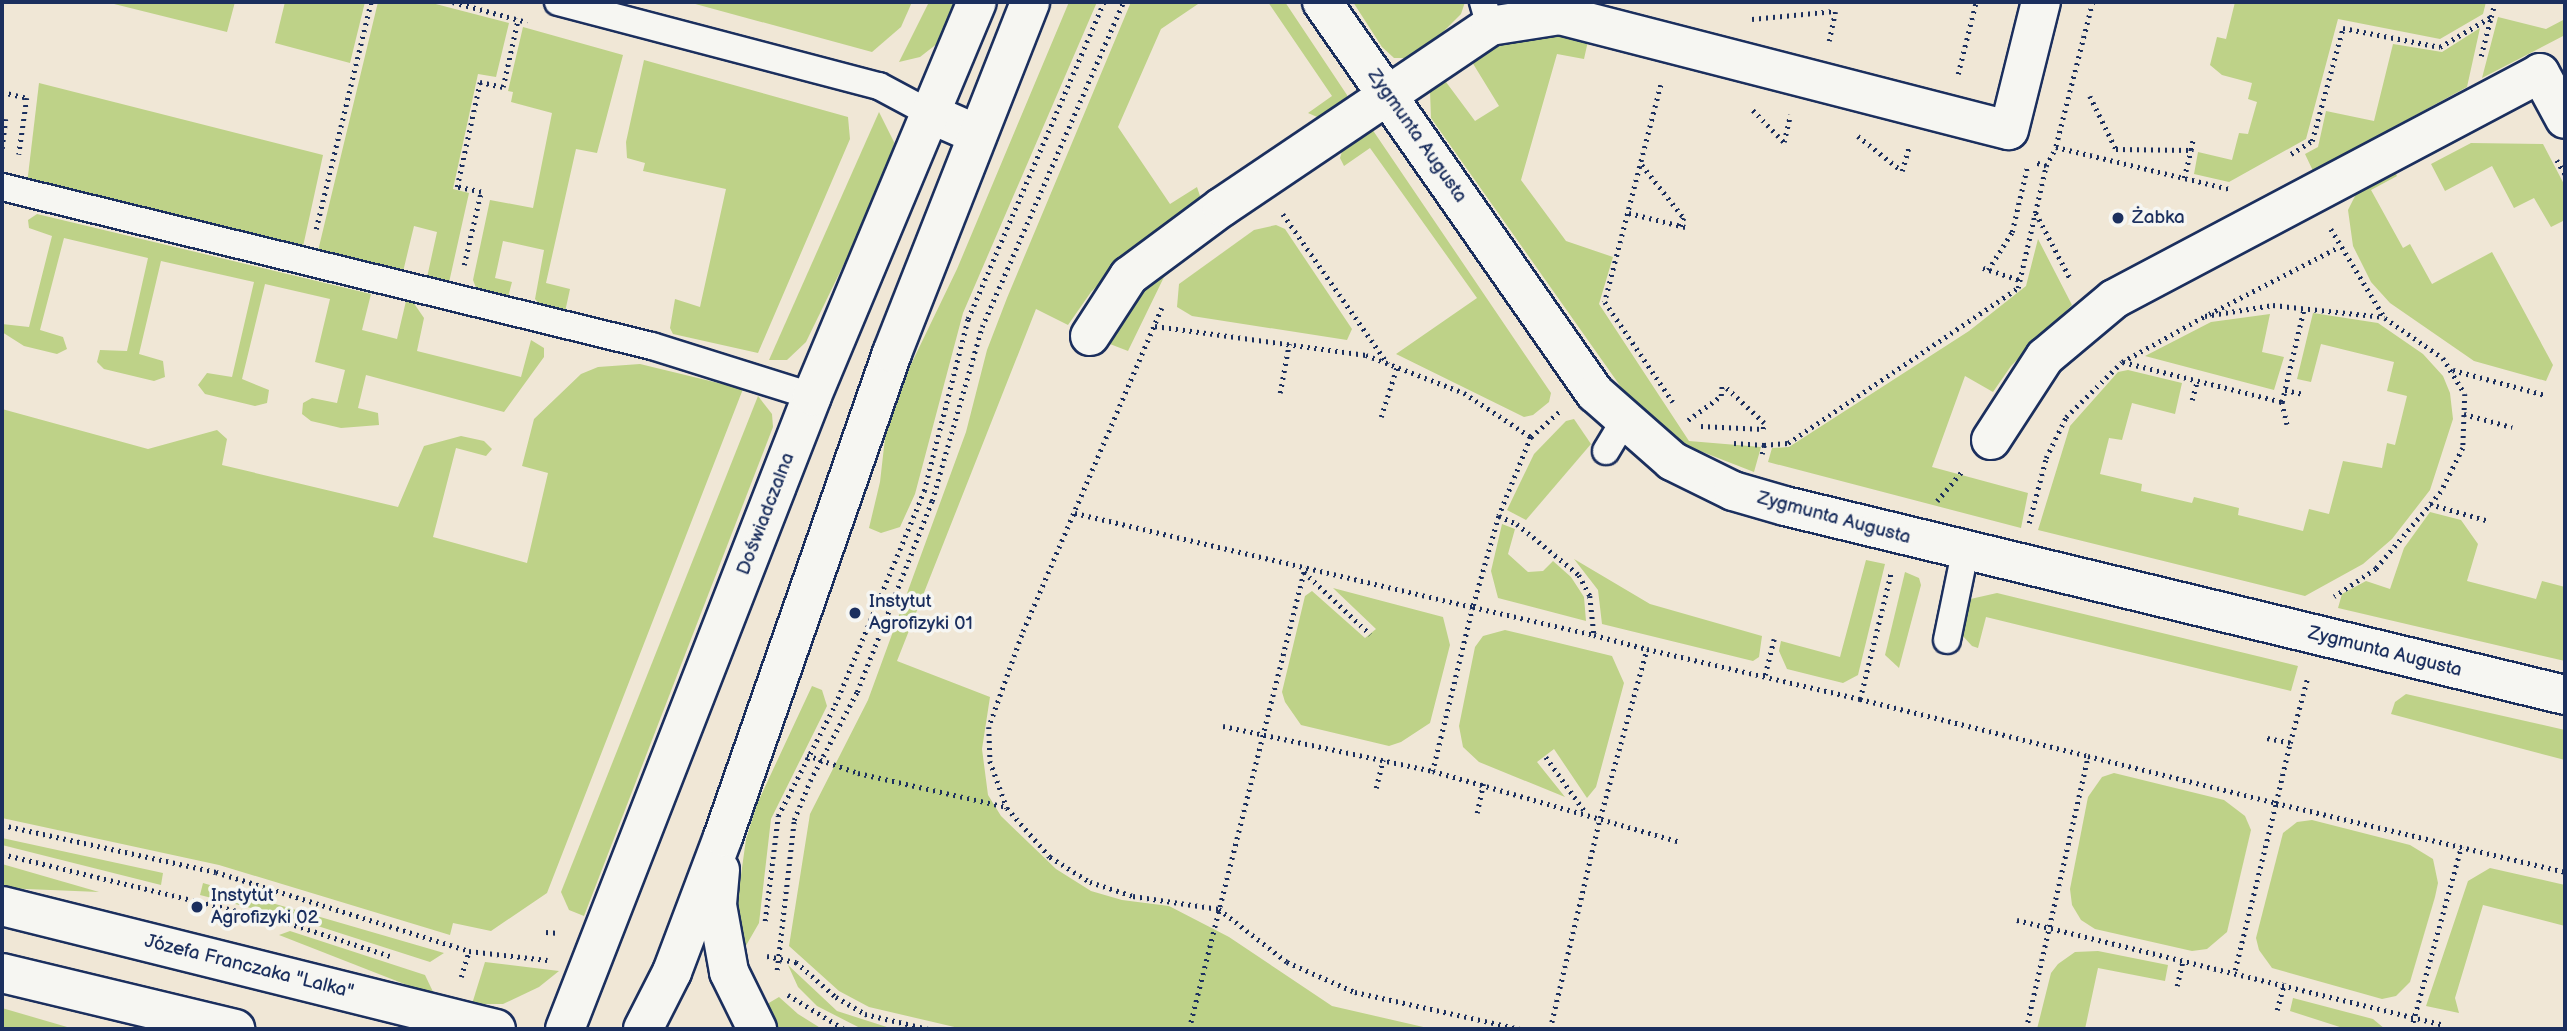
<!DOCTYPE html>
<html>
<head>
<meta charset="utf-8">
<style>
  body { margin:0 }
  #map { position:relative; width:2567px; height:1031px; overflow:hidden; background:#f0e7d6; font-family:"Balsamiq Sans",sans-serif }
  div>[style] { position:absolute }
  .green>* { inset:0; background:#bed288 }
  .path>* { height:4.5px; margin-top:-2.25px; transform-origin:0; background:repeating-linear-gradient(90deg,#1b2f5e 0 2px,transparent 0 7px) }
  .roads { filter:drop-shadow(2px 0 #1b2f5e) drop-shadow(-2px 0 #1b2f5e) drop-shadow(0 2px #1b2f5e) drop-shadow(0 -2px #1b2f5e) }
  .service>* { height:26px; margin:-13px; padding:0 13px; transform-origin:13px; border-radius:13px; background:#f6f6f2 }
  .minor>* { height:38px; margin:-19px; padding:0 19px; transform-origin:19px; border-radius:19px; background:#f6f6f2 }
  .tertiary>* { height:38px; margin:-19px; padding:0 19px; transform-origin:19px; border-radius:19px; background:#f6f6f2 }
  .dots>* { width:19px; height:19px; translate:-50% -50%; box-sizing:border-box; border:4px solid #f6f6f2; border-radius:50% }
  span { translate:-50% -50%; white-space:nowrap; text-align:center; line-height:1.15; -webkit-text-stroke:7px #f6f6f2; paint-order:stroke }
  .street-label { font-size:19px; color:#1b2f5e }
  .poi-label { font-size:19px; color:#1b2f5e }
  .left { translate:0 -50%; text-align:left }
  .frame { position:absolute; inset:0; border:4px solid #1b2f5e; pointer-events:none }
</style>
</head>
<body>
<div id="map">
  <div class="green">
    <i style="clip-path:polygon(106px 2px,235px 2px,227px 32px)"></i>
    <i style="clip-path:polygon(285px 2px,365px 2px,350px 63px,275px 43px)"></i>
    <i style="clip-path:polygon(378px 2px,428px 2px,509px 23px,496px 77px,478px 74px,453px 189px,469px 193px,448px 287px,426px 282px,437px 232px,414px 226px,402px 276px,317px 255px)"></i>
    <i style="clip-path:polygon(688px 2px,912px 2px,901px 27px,872px 52px)"></i>
    <i style="clip-path:polygon(929px 2px,956px 2px,938px 43px,920px 57px,899px 62px)"></i>
    <i style="clip-path:polygon(1069px 2px,1097px 2px,963px 313px,915px 494px,900px 527px,881px 533px,869px 528px,880px 482px,888px 412px,957px 269px)"></i>
    <i style="clip-path:polygon(1131px 2px,1201px 2px,1161px 29px,1118px 127px,1170px 204px,1197px 187px,1202px 202px,1119px 264px,1091px 292px,1068px 325px,1036px 309px,897px 661px,990px 697px,982px 749px,988px 795px,1001px 816px,1056px 869px,1091px 891px,1122px 900px,1169px 906px,1229px 937px,1332px 1006px,1432px 1029px,963px 1029px,869px 1007px,839px 991px,789px 946px,810px 814px,868px 700px,966px 432px,987px 350px,1007px 298px)"></i>
    <i style="clip-path:polygon(1268px 2px,1285px 2px,1347px 95px,1347px 102px,1324px 120px,1308px 113px,1332px 96px)"></i>
    <i style="clip-path:polygon(1353px 2px,1465px 2px,1461px 14px,1425px 50px,1409px 58px,1394px 58px,1382px 47px)"></i>
    <i style="clip-path:polygon(2235px 2px,2486px 2px,2483px 14px,2440px 39px,2338px 19px,2306px 139px,2229px 182px,2194px 174px,2198px 152px,2232px 160px,2239px 133px,2248px 134px,2257px 102px,2248px 99px,2252px 83px,2222px 75px,2210px 65px,2217px 37px,2226px 39px)"></i>
    <i style="clip-path:polygon(2498px 17px,2546px 29px,2565px 19px,2565px 35px,2482px 78px)"></i>
    <i style="clip-path:polygon(523px 27px,623px 55px,597px 153px,576px 149px,546px 283px,570px 289px,565px 312px,541px 306px,535px 299px,544px 250px,503px 241px,495px 278px,512px 282px,508px 297px,478px 293px,473px 280px,490px 200px,533px 208px,552px 113px,511px 102px,513px 92px,508px 91px)"></i>
    <i style="clip-path:polygon(2480px 28px,2467px 87px,2313px 171px,2305px 154px,2318px 147px,2326px 111px,2374px 121px,2393px 44px,2442px 52px)"></i>
    <i style="clip-path:polygon(1590px 32px,1584px 59px,1557px 54px,1521px 180px,1566px 241px,1613px 257px,1599px 304px,1689px 441px,1761px 447px,1754px 472px,1682px 444px,1628px 397px,1431px 118px,1430px 91px,1446px 82px,1475px 121px,1499px 106px,1472px 62px,1474px 45px,1489px 37px)"></i>
    <i style="clip-path:polygon(644px 60px,848px 117px,850px 139px,758px 353px,673px 334px,670px 328px,675px 299px,700px 307px,726px 189px,643px 171px,645px 163px,627px 158px,626px 142px)"></i>
    <i style="clip-path:polygon(39px 83px,323px 155px,302px 251px,27px 184px)"></i>
    <i style="clip-path:polygon(879px 112px,894px 142px,892px 165px,806px 342px,787px 360px,769px 360px)"></i>
    <i style="clip-path:polygon(1372px 129px,1551px 393px,1549px 402px,1533px 415px,1524px 417px,1396px 354px,1477px 298px,1370px 148px,1344px 166px,1340px 158px,1343px 148px)"></i>
    <i style="clip-path:polygon(2471px 143px,2543px 144px,2565px 186px,2565px 220px,2551px 227px,2534px 198px,2514px 208px,2492px 166px,2445px 191px,2431px 164px)"></i>
    <i style="clip-path:polygon(2393px 167px,2397px 176px,2371px 190px,2403px 248px,2410px 244px,2432px 284px,2492px 252px,2553px 365px,2546px 381px,2474px 361px,2390px 303px,2371px 282px,2353px 246px,2348px 210px,2357px 192px)"></i>
    <i style="clip-path:polygon(37px 214px,371px 294px,362px 330px,397px 339px,406px 301px,413px 302px,424px 318px,417px 351px,521px 377px,531px 340px,544px 348px,544px 357px,504px 412px,366px 375px,358px 408px,378px 413px,379px 425px,341px 428px,311px 421px,302px 414px,303px 403px,312px 398px,337px 403px,345px 370px,315px 362px,330px 299px,265px 284px,242px 379px,269px 390px,267px 403px,255px 406px,205px 394px,198px 385px,207px 373px,232px 377px,254px 282px,161px 261px,139px 354px,163px 361px,165px 377px,154px 381px,104px 369px,97px 362px,100px 350px,127px 351px,148px 258px,64px 238px,40px 330px,63px 337px,67px 349px,57px 354px,24px 346px,2px 332px,2px 324px,29px 327px,52px 236px,29px 228px,28px 220px)"></i>
    <i style="clip-path:polygon(1276px 225px,1285px 229px,1352px 329px,1347px 340px,1192px 316px,1177px 307px,1179px 284px,1254px 230px)"></i>
    <i style="clip-path:polygon(2038px 239px,2072px 305px,2011px 366px,1993px 392px,1965px 376px,1932px 467px,2028px 493px,2021px 528px,1768px 462px,1772px 448px,1789px 447px,1969px 331px,2026px 286px)"></i>
    <i style="clip-path:polygon(1182px 260px,1164px 277px,1128px 351px,1097px 339px,1124px 303px)"></i>
    <i style="clip-path:polygon(2313px 313px,2378px 323px,2423px 354px,2443px 376px,2450px 393px,2453px 419px,2430px 490px,2392px 539px,2363px 564px,2305px 596px,2038px 530px,2070px 426px,2118px 372px,2128px 370px,2182px 383px,2175px 414px,2132px 403px,2122px 440px,2109px 438px,2100px 474px,2142px 484px,2141px 491px,2192px 503px,2194px 497px,2239px 508px,2238px 515px,2303px 531px,2309px 509px,2329px 514px,2343px 461px,2382px 468px,2387px 443px,2395px 445px,2407px 396px,2387px 391px,2394px 362px,2321px 344px,2311px 382px,2297px 379px)"></i>
    <i style="clip-path:polygon(2270px 314px,2262px 352px,2284px 357px,2274px 390px,2145px 356px,2211px 322px)"></i>
    <i style="clip-path:polygon(640px 364px,743px 389px,547px 893px,491px 931px,453px 923px,450px 935px,219px 865px,2px 818px,2px 409px,148px 449px,217px 430px,227px 439px,222px 465px,398px 507px,424px 446px,461px 436px,484px 441px,492px 449px,486px 456px,456px 448px,433px 537px,527px 563px,548px 473px,522px 466px,534px 419px,581px 374px,598px 367px)"></i>
    <i style="clip-path:polygon(758px 396px,772px 414px,773px 427px,584px 916px,569px 910px,561px 892px)"></i>
    <i style="clip-path:polygon(1574px 419px,1591px 444px,1526px 520px,1507px 510px,1534px 454px,1566px 421px)"></i>
    <i style="clip-path:polygon(2430px 512px,2461px 520px,2478px 544px,2467px 581px,2536px 599px,2542px 581px,2565px 587px,2565px 661px,2338px 608px,2342px 594px,2366px 581px,2390px 589px,2404px 548px)"></i>
    <i style="clip-path:polygon(1502px 524px,1515px 529px,1508px 554px,1528px 572px,1543px 571px,1553px 561px,1571px 577px,1584px 597px,1586px 621px,1498px 598px,1491px 571px)"></i>
    <i style="clip-path:polygon(1574px 559px,1650px 604px,1762px 636px,1759px 657px,1753px 661px,1602px 624px,1598px 590px)"></i>
    <i style="clip-path:polygon(1866px 560px,1885px 564px,1858px 675px,1843px 683px,1787px 669px,1779px 651px,1781px 641px,1840px 657px)"></i>
    <i style="clip-path:polygon(1905px 572px,1919px 578px,1921px 585px,1899px 668px,1885px 655px)"></i>
    <i style="clip-path:polygon(1333px 588px,1443px 617px,1450px 645px,1430px 723px,1401px 742px,1389px 746px,1301px 725px,1285px 702px,1282px 692px,1305px 596px,1312px 591px,1365px 638px,1376px 629px)"></i>
    <i style="clip-path:polygon(1997px 593px,2298px 666px,2291px 691px,1986px 617px,1978px 648px,1972px 646px,1961px 634px,1966px 600px)"></i>
    <i style="clip-path:polygon(1505px 630px,1612px 656px,1624px 683px,1596px 787px,1587px 798px,1554px 749px,1537px 762px,1565px 797px,1479px 762px,1463px 747px,1459px 726px,1475px 647px,1483px 636px)"></i>
    <i style="clip-path:polygon(812px 686px,822px 690px,827px 706px,771px 819px,759px 923px,740px 956px,737px 904px,746px 839px,757px 804px)"></i>
    <i style="clip-path:polygon(2406px 694px,2565px 730px,2565px 760px,2391px 714px,2395px 702px)"></i>
    <i style="clip-path:polygon(2114px 773px,2224px 800px,2245px 816px,2251px 830px,2227px 932px,2207px 949px,2192px 951px,2095px 929px,2081px 920px,2072px 905px,2070px 889px,2088px 797px,2102px 777px)"></i>
    <i style="clip-path:polygon(2312px 820px,2410px 845px,2433px 859px,2438px 883px,2435px 897px,2410px 982px,2396px 996px,2382px 999px,2272px 968px,2259px 950px,2256px 938px,2283px 833px,2297px 822px)"></i>
    <i style="clip-path:polygon(2px 838px,163px 873px,161px 885px,2px 845px)"></i>
    <i style="clip-path:polygon(2px 864px,99px 892px,2px 888px)"></i>
    <i style="clip-path:polygon(2490px 868px,2565px 885px,2565px 926px,2483px 905px,2455px 998px,2459px 1013px,2426px 1006px,2468px 881px)"></i>
    <i style="clip-path:polygon(203px 883px,444px 953px,430px 962px,299px 920px,200px 895px)"></i>
    <i style="clip-path:polygon(290px 931px,425px 975px,435px 996px,279px 935px)"></i>
    <i style="clip-path:polygon(2098px 951px,2168px 965px,2165px 981px,2098px 968px,2085px 1029px,2037px 1029px,2051px 973px,2058px 964px,2075px 952px)"></i>
    <i style="clip-path:polygon(485px 962px,559px 971px,539px 987px,503px 1004px,472px 1004px)"></i>
    <i style="clip-path:polygon(788px 965px,837px 1011px,893px 1029px,862px 1029px,817px 1006px,798px 987px)"></i>
    <i style="clip-path:polygon(779px 997px,798px 1014px,822px 1029px,779px 1029px,762px 1007px)"></i>
    <i style="clip-path:polygon(2293px 998px,2373px 1019px,2385px 1029px,2346px 1029px,2290px 1011px)"></i>
    <i style="clip-path:polygon(2px 1008px,74px 1029px,2px 1029px)"></i>
  </div>
  <div class="path">
    <i style="left:453px;top:2px;width:77px;rotate:15.1deg"></i>
    <i style="left:2093px;top:2px;width:150px;rotate:104.3deg"></i>
    <i style="left:2056px;top:147px;width:178px;rotate:13.6deg"></i>
    <i style="left:1752px;top:19px;width:83px;rotate:-5.5deg"></i>
    <i style="left:1829px;top:41px;width:30px;rotate:-78deg"></i>
    <i style="left:2481px;top:56px;width:40px;rotate:-75.6deg"></i>
    <i style="left:1958px;top:74px;width:74px;rotate:-76deg"></i>
    <i style="left:1661px;top:85px;width:224px;rotate:104.5deg"></i>
    <i style="left:1605px;top:302px;width:121px;rotate:55.8deg"></i>
    <i style="left:2px;top:92px;width:26px;rotate:13deg"></i>
    <i style="left:27px;top:98px;width:57px;rotate:98.1deg"></i>
    <i style="left:2090px;top:96px;width:59px;rotate:63.9deg"></i>
    <i style="left:2116px;top:149px;width:75px;rotate:0.8deg"></i>
    <i style="left:2191px;top:150px;width:11px;rotate:-80deg"></i>
    <i style="left:1753px;top:110px;width:45px;rotate:45.9deg"></i>
    <i style="left:2px;top:119px;width:4px"></i>
    <i style="left:6px;top:119px;width:32px;rotate:97deg"></i>
    <i style="left:1858px;top:136px;width:56px;rotate:38.5deg"></i>
    <i style="left:1902px;top:171px;width:26px;rotate:-74deg"></i>
    <i style="left:1784px;top:142px;width:28px;rotate:-77deg"></i>
    <i style="left:2291px;top:154px;width:25px;rotate:-32deg"></i>
    <i style="left:2312px;top:141px;width:117px;rotate:-74.7deg"></i>
    <i style="left:2343px;top:28px;width:99px;rotate:11.1deg"></i>
    <i style="left:2440px;top:47px;width:59px;rotate:-30.5deg"></i>
    <i style="left:2491px;top:17px;width:16px;rotate:-75deg"></i>
    <i style="left:2557px;top:160px;width:16px;rotate:60deg"></i>
    <i style="left:1642px;top:165px;width:68px;rotate:51.6deg"></i>
    <i style="left:1684px;top:218px;width:9px;rotate:111deg"></i>
    <i style="left:2046px;top:166px;width:21px;rotate:-62deg"></i>
    <i style="left:2184px;top:178px;width:29px;rotate:-76deg"></i>
    <i style="left:1629px;top:213px;width:58px;rotate:14deg"></i>
    <i style="left:2036px;top:213px;width:76px;rotate:62.4deg"></i>
    <i style="left:1283px;top:214px;width:183px;rotate:55deg"></i>
    <i style="left:316px;top:229px;width:234px;rotate:-76.4deg"></i>
    <i style="left:2331px;top:229px;width:104px;rotate:58.8deg"></i>
    <i style="left:2385px;top:318px;width:70px;rotate:34.6deg"></i>
    <i style="left:2443px;top:358px;width:42px;rotate:58.6deg"></i>
    <i style="left:2465px;top:394px;width:54px;rotate:92.1deg"></i>
    <i style="left:2463px;top:448px;width:49px;rotate:116.6deg"></i>
    <i style="left:2441px;top:492px;width:101px;rotate:130.2deg"></i>
    <i style="left:2376px;top:569px;width:50px;rotate:146.3deg"></i>
    <i style="left:464px;top:265px;width:75px;rotate:-76.9deg"></i>
    <i style="left:481px;top:192px;width:25px;rotate:-168deg"></i>
    <i style="left:457px;top:187px;width:107px;rotate:-77.6deg"></i>
    <i style="left:480px;top:82px;width:24px;rotate:12deg"></i>
    <i style="left:503px;top:87px;width:70px;rotate:-77.6deg"></i>
    <i style="left:1983px;top:268px;width:39px;rotate:18deg"></i>
    <i style="left:1988px;top:270px;width:45px;rotate:-57.7deg"></i>
    <i style="left:2012px;top:232px;width:66px;rotate:-76.8deg"></i>
    <i style="left:1162px;top:308px;width:356px;rotate:113.2deg"></i>
    <i style="left:1022px;top:635px;width:98px;rotate:109.7deg"></i>
    <i style="left:989px;top:727px;width:34px;rotate:88deg"></i>
    <i style="left:990px;top:761px;width:50px;rotate:70.1deg"></i>
    <i style="left:1007px;top:808px;width:65px;rotate:48.7deg"></i>
    <i style="left:1050px;top:857px;width:47px;rotate:32deg"></i>
    <i style="left:1090px;top:882px;width:45px;rotate:18deg"></i>
    <i style="left:1133px;top:896px;width:87px;rotate:8.6deg"></i>
    <i style="left:1219px;top:909px;width:86px;rotate:37.9deg"></i>
    <i style="left:1287px;top:962px;width:74px;rotate:23.8deg"></i>
    <i style="left:1355px;top:992px;width:169px;rotate:12.6deg"></i>
    <i style="left:2209px;top:314px;width:146px;rotate:-27.3deg"></i>
    <i style="left:1155px;top:326px;width:213px;rotate:7.8deg"></i>
    <i style="left:1366px;top:355px;width:105px;rotate:21.2deg"></i>
    <i style="left:1464px;top:393px;width:80px;rotate:33.3deg"></i>
    <i style="left:1531px;top:437px;width:85px;rotate:112.1deg"></i>
    <i style="left:1499px;top:516px;width:95px;rotate:105.9deg"></i>
    <i style="left:1473px;top:607px;width:124px;rotate:13deg"></i>
    <i style="left:2123px;top:362px;width:164px;rotate:14.1deg"></i>
    <i style="left:2282px;top:402px;width:97px;rotate:-76.8deg"></i>
    <i style="left:2453px;top:370px;width:95px;rotate:15.2deg"></i>
    <i style="left:2285px;top:390px;width:19px;rotate:12deg"></i>
    <i style="left:1280px;top:393px;width:50px;rotate:-79.6deg"></i>
    <i style="left:2192px;top:400px;width:20px;rotate:-75deg"></i>
    <i style="left:2282px;top:402px;width:23px;rotate:77deg"></i>
    <i style="left:2464px;top:414px;width:50px;rotate:15.2deg"></i>
    <i style="left:1381px;top:417px;width:52px;rotate:-72.3deg"></i>
    <i style="left:1688px;top:420px;width:41px;rotate:-36deg"></i>
    <i style="left:1721px;top:396px;width:11px;rotate:-85deg"></i>
    <i style="left:1701px;top:426px;width:62px;rotate:2.8deg"></i>
    <i style="left:1763px;top:429px;width:6px;rotate:-81deg"></i>
    <i style="left:1764px;top:423px;width:54px;rotate:-137.2deg"></i>
    <i style="left:1531px;top:437px;width:38px;rotate:-42deg"></i>
    <i style="left:1734px;top:443px;width:30px;rotate:4deg"></i>
    <i style="left:1762px;top:454px;width:9px;rotate:-77deg"></i>
    <i style="left:1764px;top:445px;width:24px;rotate:-5deg"></i>
    <i style="left:1788px;top:443px;width:277px;rotate:-34deg"></i>
    <i style="left:2018px;top:288px;width:125px;rotate:-77.1deg"></i>
    <i style="left:2046px;top:166px;width:10px;rotate:-163deg"></i>
    <i style="left:1937px;top:501px;width:40px;rotate:-50deg"></i>
    <i style="left:2430px;top:504px;width:61px;rotate:16.1deg"></i>
    <i style="left:1075px;top:513px;width:409px;rotate:13.3deg"></i>
    <i style="left:1473px;top:607px;width:169px;rotate:103.7deg"></i>
    <i style="left:1433px;top:771px;width:258px;rotate:16deg"></i>
    <i style="left:1499px;top:516px;width:20px;rotate:24deg"></i>
    <i style="left:1517px;top:524px;width:80px;rotate:39.4deg"></i>
    <i style="left:1579px;top:575px;width:24px;rotate:62deg"></i>
    <i style="left:1590px;top:596px;width:39px;rotate:84deg"></i>
    <i style="left:1594px;top:635px;width:55px;rotate:14.8deg"></i>
    <i style="left:2029px;top:523px;width:67px;rotate:-75.3deg"></i>
    <i style="left:2046px;top:458px;width:46px;rotate:-64deg"></i>
    <i style="left:2066px;top:417px;width:78px;rotate:-44.5deg"></i>
    <i style="left:2122px;top:362px;width:95px;rotate:-29deg"></i>
    <i style="left:2205px;top:316px;width:69px;rotate:-9.2deg"></i>
    <i style="left:2273px;top:305px;width:112px;rotate:6.2deg"></i>
    <i style="left:1304px;top:572px;width:91px;rotate:43.2deg"></i>
    <i style="left:1765px;top:675px;width:37px;rotate:-76deg"></i>
    <i style="left:1860px;top:699px;width:235px;rotate:14deg"></i>
    <i style="left:1223px;top:726px;width:215px;rotate:12.1deg"></i>
    <i style="left:2290px;top:743px;width:69px;rotate:-75deg"></i>
    <i style="left:807px;top:755px;width:54px;rotate:19.4deg"></i>
    <i style="left:858px;top:773px;width:152px;rotate:12.9deg"></i>
    <i style="left:1546px;top:757px;width:69px;rotate:54.5deg"></i>
    <i style="left:1376px;top:788px;width:29px;rotate:-76deg"></i>
    <i style="left:1477px;top:813px;width:30px;rotate:-78deg"></i>
    <i style="left:2px;top:825px;width:219px;rotate:12.4deg"></i>
    <i style="left:216px;top:872px;width:265px;rotate:17.3deg"></i>
    <i style="left:469px;top:951px;width:79px;rotate:6.6deg"></i>
    <i style="left:2px;top:854px;width:294px;rotate:13.6deg"></i>
    <i style="left:288px;top:923px;width:107px;rotate:17.9deg"></i>
    <i style="left:2017px;top:920px;width:439px;rotate:13.8deg"></i>
    <i style="left:765px;top:921px;width:106px;rotate:-82.9deg"></i>
    <i style="left:778px;top:816px;width:125px;rotate:-62.8deg"></i>
    <i style="left:835px;top:705px;width:232px;rotate:-67.4deg"></i>
    <i style="left:924px;top:491px;width:178px;rotate:-75.7deg"></i>
    <i style="left:968px;top:319px;width:345px;rotate:-66.8deg"></i>
    <i style="left:546px;top:932px;width:13px;rotate:4deg"></i>
    <i style="left:767px;top:956px;width:30px;rotate:12deg"></i>
    <i style="left:796px;top:962px;width:53px;rotate:41.2deg"></i>
    <i style="left:836px;top:997px;width:34px;rotate:30deg"></i>
    <i style="left:865px;top:1014px;width:65px;rotate:13.4deg"></i>
    <i style="left:777px;top:970px;width:151px;rotate:-83.5deg"></i>
    <i style="left:794px;top:820px;width:42px;rotate:-67.7deg"></i>
    <i style="left:810px;top:781px;width:101px;rotate:-62.2deg"></i>
    <i style="left:857px;top:692px;width:205px;rotate:-68.6deg"></i>
    <i style="left:932px;top:501px;width:181px;rotate:-74deg"></i>
    <i style="left:982px;top:327px;width:354px;rotate:-66.5deg"></i>
    <i style="left:2235px;top:970px;width:172px;rotate:-76.2deg"></i>
    <i style="left:2276px;top:803px;width:297px;rotate:13.4deg"></i>
    <i style="left:461px;top:977px;width:27px;rotate:-73deg"></i>
    <i style="left:2177px;top:986px;width:28px;rotate:-77deg"></i>
    <i style="left:788px;top:995px;width:66px;rotate:31.3deg"></i>
    <i style="left:2277px;top:1010px;width:28px;rotate:-75deg"></i>
    <i style="left:1189px;top:1029px;width:476px;rotate:-75.9deg"></i>
    <i style="left:1550px;top:1029px;width:217px;rotate:-76.7deg"></i>
    <i style="left:1600px;top:818px;width:175px;rotate:-74.5deg"></i>
    <i style="left:1647px;top:649px;width:219px;rotate:13.2deg"></i>
    <i style="left:1860px;top:699px;width:130px;rotate:-76.2deg"></i>
    <i style="left:2026px;top:1029px;width:280px;rotate:-77.2deg"></i>
    <i style="left:2088px;top:756px;width:194px;rotate:14deg"></i>
    <i style="left:2276px;top:803px;width:62px;rotate:-76.9deg"></i>
    <i style="left:2290px;top:743px;width:26px;rotate:-169deg"></i>
    <i style="left:2411px;top:1029px;width:189px;rotate:-74.6deg"></i>
  </div>
  <div class="roads">
    <div class="service">
      <i style="left:558px;top:2px;width:332px;rotate:14.7deg"></i>
      <i style="left:879px;top:86px;width:61px;rotate:28.2deg"></i>
      <i style="left:1483px;top:2px;width:25px;rotate:74deg"></i>
      <i style="left:2px;top:187px;width:669px;rotate:13.75deg"></i>
      <i style="left:652px;top:346px;width:168px;rotate:17.4deg"></i>
      <i style="left:1606px;top:451px;width:35px;rotate:-59deg"></i>
      <i style="left:1947px;top:640px;width:90px;rotate:-78.4deg"></i>
    </div>
    <div class="minor">
      <i style="left:1322px;top:2px;width:477px;rotate:55.1deg"></i>
      <i style="left:1595px;top:393px;width:103px;rotate:41.4deg"></i>
      <i style="left:1672px;top:461px;width:68px;rotate:26.2deg"></i>
      <i style="left:1733px;top:491px;width:54px;rotate:16.1deg"></i>
      <i style="left:1785px;top:506px;width:803px;rotate:13.62deg"></i>
      <i style="left:933px;top:115px;width:47px;rotate:23.8deg"></i>
      <i style="left:1090px;top:336px;width:72px;rotate:-57deg"></i>
      <i style="left:1129px;top:276px;width:116px;rotate:-36.6deg"></i>
      <i style="left:1222px;top:207px;width:323px;rotate:-34deg"></i>
      <i style="left:1490px;top:26px;width:71px;rotate:-8.9deg"></i>
      <i style="left:1560px;top:15px;width:463px;rotate:14.4deg"></i>
      <i style="left:2009px;top:130px;width:132px;rotate:-76deg"></i>
      <i style="left:1991px;top:440px;width:99px;rotate:-57deg"></i>
      <i style="left:2045px;top:357px;width:90px;rotate:-40deg"></i>
      <i style="left:2114px;top:299px;width:482px;rotate:-27.9deg"></i>
      <i style="left:2540px;top:73px;width:52px;rotate:61.5deg"></i>
    </div>
    <div class="tertiary">
      <i style="left:720px;top:870px;width:35px;rotate:95deg"></i>
      <i style="left:717px;top:905px;width:68px;rotate:79.8deg"></i>
      <i style="left:729px;top:972px;width:64px;rotate:63.8deg"></i>
      <i style="left:2px;top:906px;width:509px;rotate:13.98deg"></i>
      <i style="left:2px;top:973px;width:240px;rotate:13.5deg"></i>
      <i style="left:565px;top:1029px;width:679px;rotate:-68.68deg"></i>
      <i style="left:812px;top:396px;width:427px;rotate:-67.3deg"></i>
      <i style="left:643px;top:1029px;width:64px;rotate:-63deg"></i>
      <i style="left:672px;top:972px;width:144px;rotate:-69.3deg"></i>
      <i style="left:723px;top:837px;width:513px;rotate:-70.75deg"></i>
      <i style="left:892px;top:353px;width:377px;rotate:-68.5deg"></i>
    </div>
  </div>
  <div class="dots">
    <i style="left:2118px;top:218px;background:#1b2f5e"></i>
    <i style="left:855px;top:613px;background:#1b2f5e"></i>
    <i style="left:197px;top:907px;background:#1b2f5e"></i>
  </div>
  <div class="street-label">
    <span style="left:1417px;top:136px;rotate:55deg">Zygmunta Augusta</span>
    <span style="left:766px;top:514px;rotate:-69deg">Doświadczalna</span>
    <span style="left:1834px;top:518px;rotate:15deg">Zygmunta Augusta</span>
    <span style="left:2385px;top:652px;rotate:14deg">Zygmunta Augusta</span>
    <span style="left:249px;top:967px;rotate:14deg">Józefa Franczaka "Lalka"</span>
  </div>
  <div class="poi-label">
    <span class="left" style="left:2132px;top:218px">Żabka</span>
    <span class="left" style="left:869px;top:613px">Instytut<br>Agrofizyki 01</span>
    <span class="left" style="left:211px;top:907px">Instytut<br>Agrofizyki 02</span>
  </div>
  <div class="frame"></div>
</div>
</body>
</html>
